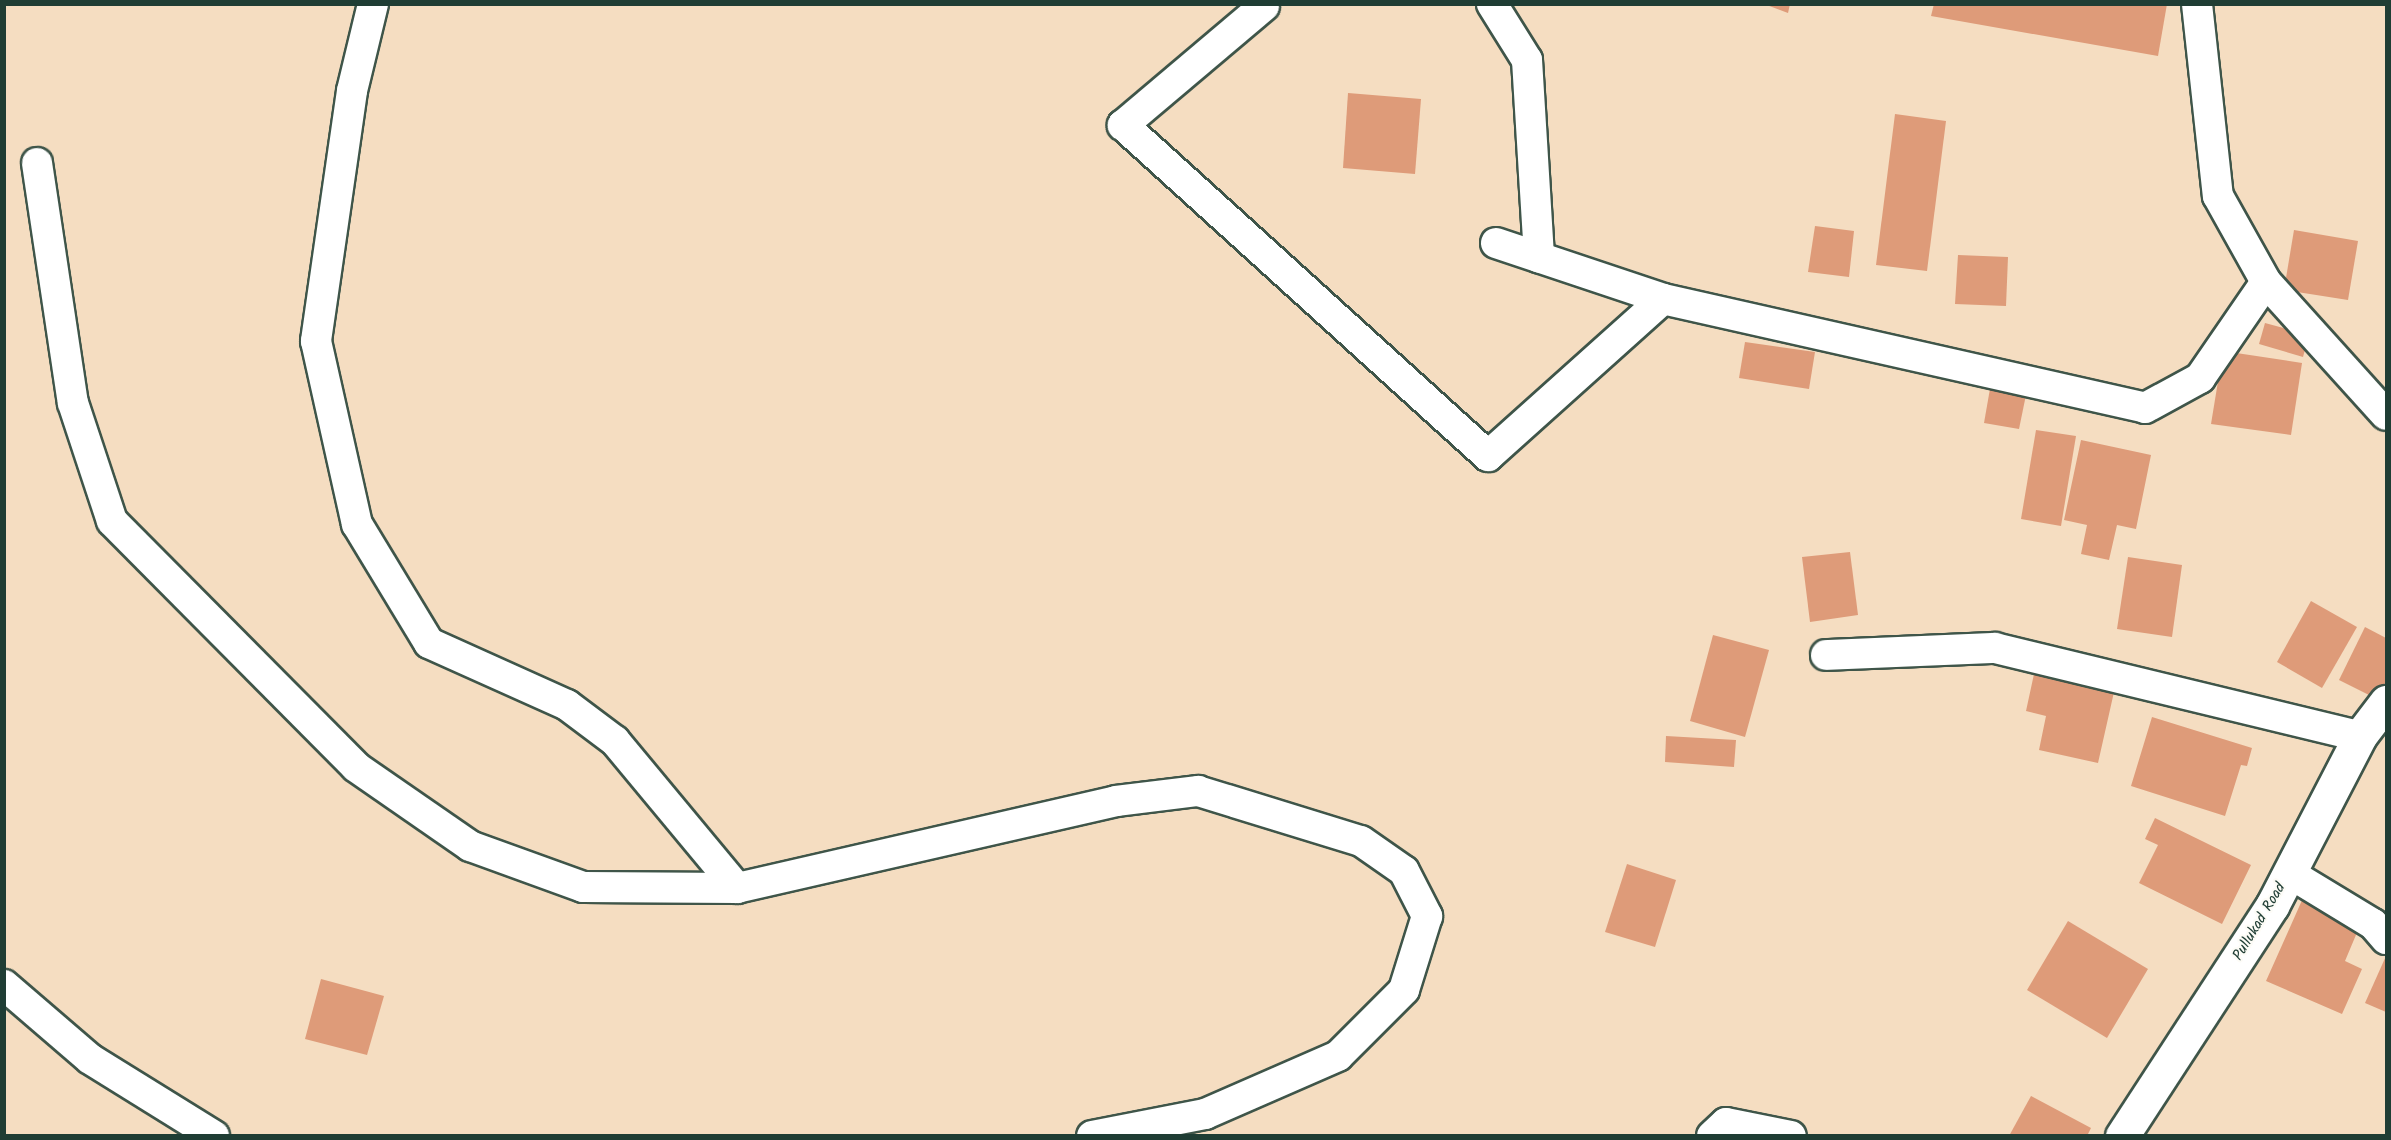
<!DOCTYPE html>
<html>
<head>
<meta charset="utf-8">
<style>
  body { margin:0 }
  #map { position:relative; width:2391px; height:1140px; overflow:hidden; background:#f5ddc1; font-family:Kalam,sans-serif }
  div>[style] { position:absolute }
  .building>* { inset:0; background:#de9b79 }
  .roads { filter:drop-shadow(2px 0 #3f5549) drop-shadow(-2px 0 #3f5549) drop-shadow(0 2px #3f5549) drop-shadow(0 -2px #3f5549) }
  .minor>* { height:30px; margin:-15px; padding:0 15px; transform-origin:15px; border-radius:15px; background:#fff }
  .tertiary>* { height:33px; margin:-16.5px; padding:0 16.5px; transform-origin:16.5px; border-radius:16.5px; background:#fff }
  span { translate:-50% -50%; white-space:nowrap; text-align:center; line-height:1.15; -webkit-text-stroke:4.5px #fdfcf7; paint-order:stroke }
  .street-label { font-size:15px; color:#1f3d34 }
  .frame { position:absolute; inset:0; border:6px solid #1f3d34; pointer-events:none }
</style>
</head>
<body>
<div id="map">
  <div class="building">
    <i style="clip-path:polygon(1764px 4px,1790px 4px,1788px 13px)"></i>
    <i style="clip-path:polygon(1934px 4px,2167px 4px,2158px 56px,1931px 16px)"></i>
    <i style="clip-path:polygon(1348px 93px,1421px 99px,1415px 174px,1343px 168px)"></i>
    <i style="clip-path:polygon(1895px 114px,1946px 121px,1927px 271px,1876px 265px)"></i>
    <i style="clip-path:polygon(1815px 226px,1854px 231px,1849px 277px,1808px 272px)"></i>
    <i style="clip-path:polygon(2294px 230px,2358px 241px,2348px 300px,2284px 290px)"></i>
    <i style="clip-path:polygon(1958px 255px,2008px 257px,2006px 306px,1955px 304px)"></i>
    <i style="clip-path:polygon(2265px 323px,2309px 335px,2303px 357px,2259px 344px)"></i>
    <i style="clip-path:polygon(1745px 342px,1815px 352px,1809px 389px,1739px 378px)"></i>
    <i style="clip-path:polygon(2223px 351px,2302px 363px,2291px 435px,2211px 424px)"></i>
    <i style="clip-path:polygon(1991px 383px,2027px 390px,2019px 429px,1984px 423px)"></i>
    <i style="clip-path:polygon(2036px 430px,2076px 436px,2061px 526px,2021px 519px)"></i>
    <i style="clip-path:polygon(2081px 440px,2151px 455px,2136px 529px,2117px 525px,2109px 560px,2081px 554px,2087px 525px,2064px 520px)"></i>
    <i style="clip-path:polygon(1850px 552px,1858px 615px,1810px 622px,1802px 557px)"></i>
    <i style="clip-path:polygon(2128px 557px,2182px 565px,2172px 637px,2117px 629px)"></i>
    <i style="clip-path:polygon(2311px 601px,2357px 627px,2322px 688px,2277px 662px)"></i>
    <i style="clip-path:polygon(2365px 627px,2386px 638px,2386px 681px,2377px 699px,2339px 680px)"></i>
    <i style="clip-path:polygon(1713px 635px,1769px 650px,1745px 737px,1690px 721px)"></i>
    <i style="clip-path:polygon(2034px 674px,2114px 692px,2098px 763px,2039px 750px,2046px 716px,2026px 711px)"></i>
    <i style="clip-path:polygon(2152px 717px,2252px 748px,2247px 766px,2241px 765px,2225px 816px,2131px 786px)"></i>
    <i style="clip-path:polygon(1666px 736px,1736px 740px,1734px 767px,1665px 762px)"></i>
    <i style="clip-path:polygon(2155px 818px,2251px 865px,2222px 924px,2139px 883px,2158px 845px,2145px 839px)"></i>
    <i style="clip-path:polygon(1627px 864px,1676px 880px,1655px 947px,1605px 932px)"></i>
    <i style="clip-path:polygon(2303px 898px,2361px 923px,2345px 961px,2362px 969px,2342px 1014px,2266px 981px)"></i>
    <i style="clip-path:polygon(2068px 921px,2148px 969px,2107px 1038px,2027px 990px)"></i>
    <i style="clip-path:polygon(2386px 956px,2386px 1012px,2365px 1003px)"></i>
    <i style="clip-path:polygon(321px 979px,384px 996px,367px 1055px,305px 1039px)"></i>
    <i style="clip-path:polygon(2031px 1096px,2091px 1128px,2087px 1136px,2009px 1136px)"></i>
  </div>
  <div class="roads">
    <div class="minor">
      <i style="left:373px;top:4px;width:89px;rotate:103.6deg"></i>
      <i style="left:352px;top:91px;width:253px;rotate:98.2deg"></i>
      <i style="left:316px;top:341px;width:188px;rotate:77.4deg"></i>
      <i style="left:357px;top:524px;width:139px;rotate:58.8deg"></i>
      <i style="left:429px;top:643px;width:151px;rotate:24.2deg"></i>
      <i style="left:567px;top:705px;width:60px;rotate:36.9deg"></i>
      <i style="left:615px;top:741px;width:191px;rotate:50.3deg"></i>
      <i style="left:737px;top:888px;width:389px;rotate:-12.9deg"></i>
      <i style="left:1116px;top:801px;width:83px;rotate:-7deg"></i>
      <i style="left:1198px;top:791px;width:170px;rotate:17.1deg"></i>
      <i style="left:1361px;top:841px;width:52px;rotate:34.9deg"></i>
      <i style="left:1404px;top:871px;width:51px;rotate:62.9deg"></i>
      <i style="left:1427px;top:916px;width:77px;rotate:107.3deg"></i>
      <i style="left:1404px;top:990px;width:93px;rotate:135deg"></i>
      <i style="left:1338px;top:1056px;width:145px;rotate:156.4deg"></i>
      <i style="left:1205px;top:1114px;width:115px;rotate:169deg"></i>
      <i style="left:1492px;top:4px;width:66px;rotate:58deg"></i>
      <i style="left:1527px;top:60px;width:198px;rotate:86.5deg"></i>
      <i style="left:2197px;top:4px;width:193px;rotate:83.8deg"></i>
      <i style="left:2218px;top:196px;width:98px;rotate:60.8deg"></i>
      <i style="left:2266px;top:282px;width:179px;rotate:47.9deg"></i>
      <i style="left:1264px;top:6px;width:185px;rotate:139.8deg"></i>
      <i style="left:1123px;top:125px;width:493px;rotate:42.2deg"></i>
      <i style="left:1488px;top:456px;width:235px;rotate:-41.9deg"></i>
      <i style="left:37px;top:163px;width:243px;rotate:81.5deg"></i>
      <i style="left:73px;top:403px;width:124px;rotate:71.7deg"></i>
      <i style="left:112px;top:521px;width:346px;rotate:45.2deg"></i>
      <i style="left:356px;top:767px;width:139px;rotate:34.7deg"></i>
      <i style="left:470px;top:846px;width:120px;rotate:19.9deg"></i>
      <i style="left:583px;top:887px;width:154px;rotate:0.4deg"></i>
      <i style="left:1496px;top:243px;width:176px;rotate:18.5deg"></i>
      <i style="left:1663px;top:299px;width:494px;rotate:12.7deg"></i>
      <i style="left:2145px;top:408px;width:63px;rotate:-28.6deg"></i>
      <i style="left:2200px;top:378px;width:116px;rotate:-55.5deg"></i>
      <i style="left:1826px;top:655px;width:169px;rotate:-2.4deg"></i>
      <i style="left:1995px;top:648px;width:375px;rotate:13.6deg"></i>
      <i style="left:2289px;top:873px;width:98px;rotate:31.3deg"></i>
      <i style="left:2373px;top:924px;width:20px;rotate:49deg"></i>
      <i style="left:4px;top:985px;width:113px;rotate:40.7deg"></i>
      <i style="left:90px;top:1059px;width:146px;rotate:31.8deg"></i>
      <i style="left:1712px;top:1136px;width:19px;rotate:-43deg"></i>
      <i style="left:1726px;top:1123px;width:66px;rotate:11.3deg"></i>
    </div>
    <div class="tertiary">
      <i style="left:2122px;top:1136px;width:275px;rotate:-56.9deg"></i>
      <i style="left:2272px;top:906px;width:191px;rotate:-62.6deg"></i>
      <i style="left:2360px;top:736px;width:43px;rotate:-52.6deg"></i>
    </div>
  </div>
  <div class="street-label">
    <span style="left:2260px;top:922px;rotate:-59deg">Pullukad Road</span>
  </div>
  <div class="frame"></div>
</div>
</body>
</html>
